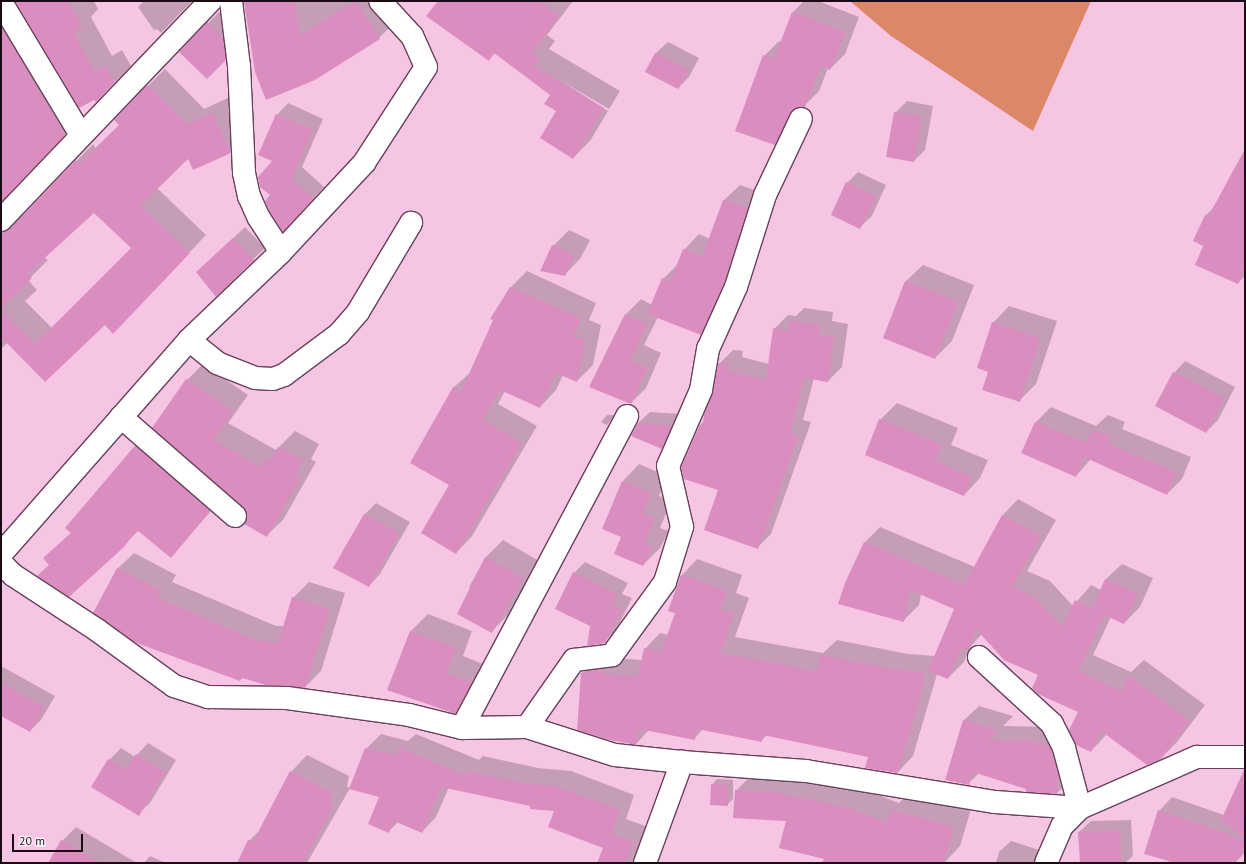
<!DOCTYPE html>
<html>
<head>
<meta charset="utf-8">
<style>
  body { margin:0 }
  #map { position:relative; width:1246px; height:864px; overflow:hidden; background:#f7c5e4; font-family:"PT Sans",sans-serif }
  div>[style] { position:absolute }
  .forest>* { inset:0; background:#dc8767 }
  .shadow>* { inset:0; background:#0003 }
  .building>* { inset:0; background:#db8dc0 }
  .roads { filter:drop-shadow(1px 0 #693f5b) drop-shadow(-1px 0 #693f5b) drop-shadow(0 1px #693f5b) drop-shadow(0 -1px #693f5b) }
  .minor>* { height:22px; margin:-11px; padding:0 11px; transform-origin:11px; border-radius:11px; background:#fff }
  span { translate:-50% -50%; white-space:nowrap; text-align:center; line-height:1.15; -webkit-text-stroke:3.5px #fef3fa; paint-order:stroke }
  .frame { position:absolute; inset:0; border:2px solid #1b0a15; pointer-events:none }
  .scale { position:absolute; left:12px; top:834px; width:71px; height:18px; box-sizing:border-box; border:2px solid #1b0a15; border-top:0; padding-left:5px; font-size:12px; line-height:14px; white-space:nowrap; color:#1b0a15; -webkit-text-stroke:3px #fef3fa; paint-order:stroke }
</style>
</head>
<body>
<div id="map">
  <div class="forest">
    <i style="clip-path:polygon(850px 1px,1091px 1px,1033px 131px,891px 36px)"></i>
  </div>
  <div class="shadow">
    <i style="clip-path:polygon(evenodd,1px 1px,81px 117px,9px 193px,6px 206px,10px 212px,22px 215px,26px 213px,93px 144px,96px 149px,120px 125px,148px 86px,165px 69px,204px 109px,230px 97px,247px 135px,230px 152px,188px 157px,157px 188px,206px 235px,130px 315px,105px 323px,45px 381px,8px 342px,1px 349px,1px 1px,94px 212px,132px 248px,52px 328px,25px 301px,37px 290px,28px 280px,48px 260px,44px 257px,94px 212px)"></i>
    <i style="clip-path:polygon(17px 1px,94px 1px,98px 9px,91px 17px,112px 56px,122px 50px,131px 66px,96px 101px)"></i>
    <i style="clip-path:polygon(144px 1px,192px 1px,161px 33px,157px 29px,154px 30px,138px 7px)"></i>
    <i style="clip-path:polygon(244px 1px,385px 1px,397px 20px,379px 38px,256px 72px)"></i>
    <i style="clip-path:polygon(439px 1px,573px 1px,547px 35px,555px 41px,549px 49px,620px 91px,609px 109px,563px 82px,608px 111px,590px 141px,573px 158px,551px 95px,495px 53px,489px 59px)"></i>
    <i style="clip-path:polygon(804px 1px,818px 1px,859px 17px,845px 54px,830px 69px,828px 68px,819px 91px,804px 106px,800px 107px,790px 129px,775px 144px,764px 56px,779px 41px,782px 42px,793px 12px)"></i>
    <i style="clip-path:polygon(219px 12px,234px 26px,237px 48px,207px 78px,180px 52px)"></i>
    <i style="clip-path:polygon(668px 42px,699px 58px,689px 77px,678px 88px,647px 71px,656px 53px)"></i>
    <i style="clip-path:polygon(907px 101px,933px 106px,925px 150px,914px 161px,895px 113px)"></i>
    <i style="clip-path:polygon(288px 103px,323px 119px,302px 167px,324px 187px,294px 219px,271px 195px,277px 115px)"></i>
    <i style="clip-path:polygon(1245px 151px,1245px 276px,1238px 283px,1205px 245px,1205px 216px,1214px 207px)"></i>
    <i style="clip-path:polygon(858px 172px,886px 185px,872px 216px,860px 227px,847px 183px)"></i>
    <i style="clip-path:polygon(740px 185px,763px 193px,716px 318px,700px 334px,658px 317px,644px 345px,661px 353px,646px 388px,631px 403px,626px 314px,641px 299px,652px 305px,663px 279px,678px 264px,684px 250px,699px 234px,710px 239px,724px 200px)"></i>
    <i style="clip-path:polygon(245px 227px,265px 248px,216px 295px,209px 261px)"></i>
    <i style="clip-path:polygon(569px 230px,590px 240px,580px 259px,564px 275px,553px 246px)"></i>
    <i style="clip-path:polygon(923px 265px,974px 285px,952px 341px,935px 358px,884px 337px,906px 281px)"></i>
    <i style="clip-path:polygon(527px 271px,596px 303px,589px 320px,601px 325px,593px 365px,577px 381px,563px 375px,556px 390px,540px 407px,505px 391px,498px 404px,537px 426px,472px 536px,456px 553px,450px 485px,453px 388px,471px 372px,494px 320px,492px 319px,511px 287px)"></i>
    <i style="clip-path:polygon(1009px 306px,1057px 321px,1036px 384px,1019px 401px,993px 323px)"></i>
    <i style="clip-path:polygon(804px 308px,833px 312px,832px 321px,848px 324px,842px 367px,828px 381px,814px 378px,803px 420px,811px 422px,771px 534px,757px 548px,720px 489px,700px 425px,704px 421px,714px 393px,719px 364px,733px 350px,743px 351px,742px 357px,769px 364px,774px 329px,788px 315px,796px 316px)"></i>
    <i style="clip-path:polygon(1185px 361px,1235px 387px,1218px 420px,1206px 432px,1174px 373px)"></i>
    <i style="clip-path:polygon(203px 364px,248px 395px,228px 423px,276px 450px,295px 431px,319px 444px,311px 459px,316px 462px,283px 520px,266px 536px,248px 518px,244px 506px,154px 427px,187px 380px)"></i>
    <i style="clip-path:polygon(897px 403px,958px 428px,951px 445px,988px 460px,980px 478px,964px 495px,880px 420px)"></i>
    <i style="clip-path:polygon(1051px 407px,1096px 426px,1108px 415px,1125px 422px,1122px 429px,1191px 457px,1182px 479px,1167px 494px,1091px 459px,1076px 476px,1023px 453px,1036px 422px)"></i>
    <i style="clip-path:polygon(650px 412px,681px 414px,673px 437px,661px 448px,638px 423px)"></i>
    <i style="clip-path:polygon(607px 415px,615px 415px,607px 425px,601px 422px)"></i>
    <i style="clip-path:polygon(148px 434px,224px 496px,171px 557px,139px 530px,123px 546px,50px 565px,44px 558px,72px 532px,133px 448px)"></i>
    <i style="clip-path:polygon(639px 464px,667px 476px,659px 496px,671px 501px,660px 528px,669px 531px,660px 548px,643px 565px,622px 536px,623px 481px)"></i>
    <i style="clip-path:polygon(1018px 499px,1056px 520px,1027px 571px,1050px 581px,1073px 606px,1091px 585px,1101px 590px,1106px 579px,1122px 564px,1153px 578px,1140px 607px,1124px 623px,1111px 617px,1093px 655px,1131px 672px,1144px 660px,1205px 705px,1177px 742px,1161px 758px,1107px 734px,1091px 751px,1079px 712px,1039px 675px,982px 634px,971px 646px,964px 662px,948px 678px,937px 674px,913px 756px,898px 772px,870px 756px,767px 735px,762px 740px,703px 729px,694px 739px,649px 730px,636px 744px,582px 673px,598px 657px,642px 660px,645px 649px,660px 633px,668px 635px,676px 612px,682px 575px,697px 559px,742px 575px,736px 593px,749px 598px,735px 637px,823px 653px,837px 640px,908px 654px,936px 656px,956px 608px,921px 594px,919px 605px,903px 621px,864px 543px,880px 527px,975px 567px,1003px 515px)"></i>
    <i style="clip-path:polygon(376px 503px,410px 522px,380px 574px,369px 586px,365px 514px)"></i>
    <i style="clip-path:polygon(503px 540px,539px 561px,508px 615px,491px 632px,469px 587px,486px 557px)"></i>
    <i style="clip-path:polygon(134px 553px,176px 575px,172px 582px,276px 626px,284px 626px,293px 598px,309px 582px,345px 593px,321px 671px,305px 687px,243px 677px,240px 680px,117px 569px)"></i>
    <i style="clip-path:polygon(585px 562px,628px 583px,622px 594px,632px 598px,616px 630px,605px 641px,591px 626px,574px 573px)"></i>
    <i style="clip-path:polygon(428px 614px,472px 631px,463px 656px,488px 666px,472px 695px,455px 712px,389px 689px,411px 631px)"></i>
    <i style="clip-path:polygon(1px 666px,55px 696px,41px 720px,30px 731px,1px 715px)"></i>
    <i style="clip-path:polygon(979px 706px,1013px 716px,1003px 726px,1047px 727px,1072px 778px,1057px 793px,1027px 791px,1027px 788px,979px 773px,968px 784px,964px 720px)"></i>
    <i style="clip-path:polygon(381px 734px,408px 741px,416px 734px,479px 760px,483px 756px,538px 768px,571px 771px,634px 795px,626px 819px,648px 827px,636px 857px,630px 863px,600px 863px,605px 847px,555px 810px,449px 787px,436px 817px,422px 832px,398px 822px,388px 832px,381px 796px,350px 788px,307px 863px,238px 863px,249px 841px,260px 830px,291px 772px,307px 755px,349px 776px,347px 787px,351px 788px,366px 749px)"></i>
    <i style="clip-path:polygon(148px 743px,176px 760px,150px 803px,138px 814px,93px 786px,109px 760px,121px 748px,135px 757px)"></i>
    <i style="clip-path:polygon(753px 773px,867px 791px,899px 803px,910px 792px,971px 809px,960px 846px,944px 863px,823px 863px,825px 858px,787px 820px,736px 791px)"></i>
    <i style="clip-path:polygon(717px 779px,733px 780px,733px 799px,727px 805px,712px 785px)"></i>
    <i style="clip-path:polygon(1245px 783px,1245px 852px,1235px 863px,1169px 863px,1159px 811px,1172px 797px,1224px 815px)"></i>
    <i style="clip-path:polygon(1131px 820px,1133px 856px,1125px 863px,1081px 863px,1079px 832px,1091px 821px)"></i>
    <i style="clip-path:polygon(76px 827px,137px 863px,49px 863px,62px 841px)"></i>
    <i style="clip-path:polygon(1011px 841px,1045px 852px,1047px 863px,996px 863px,999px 852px)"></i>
    <i style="clip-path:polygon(150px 856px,166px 863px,144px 863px)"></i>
  </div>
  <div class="building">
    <i style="clip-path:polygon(15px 1px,68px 1px,82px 27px,73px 32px,95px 72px,105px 66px,114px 83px,96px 102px,94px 100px,79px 108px)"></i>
    <i style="clip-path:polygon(244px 1px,294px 1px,300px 35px,356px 1px,380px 39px,315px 80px,266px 100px,255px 72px)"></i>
    <i style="clip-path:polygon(438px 1px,538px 1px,559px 16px,532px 52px,539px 58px,534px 66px,604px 108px,573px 159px,540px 138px,556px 111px,544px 104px,550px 95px,494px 53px,489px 61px,426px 16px)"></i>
    <i style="clip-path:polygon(792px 12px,845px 32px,830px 70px,820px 66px,805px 107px,794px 109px,790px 113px,775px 145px,735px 131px,763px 55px,774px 59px)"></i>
    <i style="clip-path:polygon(207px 22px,223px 38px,226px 60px,207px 79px,179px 52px)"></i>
    <i style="clip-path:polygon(1px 26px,65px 135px,1px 202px)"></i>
    <i style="clip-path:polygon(655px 53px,689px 70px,678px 89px,645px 72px)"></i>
    <i style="clip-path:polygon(147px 85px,187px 125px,212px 113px,231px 153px,193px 170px,188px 159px,140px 206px,190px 253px,113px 334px,105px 325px,45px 382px,1px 337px,1px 311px,35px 344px,131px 248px,94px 213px,27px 274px,32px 278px,1px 308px,1px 232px,10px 229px,76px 160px,78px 165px,119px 125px,114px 120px)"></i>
    <i style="clip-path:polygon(894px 112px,922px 117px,914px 162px,886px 157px)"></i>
    <i style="clip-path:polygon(276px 114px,313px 130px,291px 179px,313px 199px,283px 232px,270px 212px,265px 201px,270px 195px,260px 187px,258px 177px,272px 161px,258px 155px)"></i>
    <i style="clip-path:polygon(1245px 149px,1245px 268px,1238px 284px,1195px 265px,1203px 246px,1193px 241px,1205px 215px,1208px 217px)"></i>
    <i style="clip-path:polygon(846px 182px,876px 196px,860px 229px,831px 215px)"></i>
    <i style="clip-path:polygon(723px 200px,748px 208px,724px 283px,701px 335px,647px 314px,662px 278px,670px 282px,683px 249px,702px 257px)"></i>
    <i style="clip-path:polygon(233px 238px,254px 260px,216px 297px,196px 272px)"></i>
    <i style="clip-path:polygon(552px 245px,575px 256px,565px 276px,540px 271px)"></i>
    <i style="clip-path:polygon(905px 281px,958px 302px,935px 359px,883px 338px)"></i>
    <i style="clip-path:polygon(510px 287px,581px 319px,573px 336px,585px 341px,577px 382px,556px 373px,540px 408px,500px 390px,482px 420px,522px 443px,456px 554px,421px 533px,449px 485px,410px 463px,453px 387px,461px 392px,493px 320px,490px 319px)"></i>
    <i style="clip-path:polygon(625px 314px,647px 325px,630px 361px,647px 368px,631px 404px,589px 387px)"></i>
    <i style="clip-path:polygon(789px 321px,820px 325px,818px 335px,834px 337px,828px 382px,804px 378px,790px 433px,798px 436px,758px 549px,704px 530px,718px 490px,684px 479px,681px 467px,700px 425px,703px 426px,704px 414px,713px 392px,718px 363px,729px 365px,728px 371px,766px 380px,773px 328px,788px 331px)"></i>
    <i style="clip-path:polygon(992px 322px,1040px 338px,1020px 402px,982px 390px,988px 372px,977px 368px)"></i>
    <i style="clip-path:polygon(1173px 372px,1224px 398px,1206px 433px,1155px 406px)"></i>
    <i style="clip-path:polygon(186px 379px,233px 411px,213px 440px,261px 467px,266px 459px,270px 461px,278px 447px,303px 460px,295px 475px,300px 478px,267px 537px,244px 524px,247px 518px,243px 507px,152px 428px)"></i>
    <i style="clip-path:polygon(879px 419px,942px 445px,935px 461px,972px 477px,964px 496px,865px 455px)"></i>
    <i style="clip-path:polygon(1035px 422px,1086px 443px,1092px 429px,1111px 437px,1108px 444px,1176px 472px,1167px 495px,1084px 457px,1076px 477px,1021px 453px)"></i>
    <i style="clip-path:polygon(638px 423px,672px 426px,662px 449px,631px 436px)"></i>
    <i style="clip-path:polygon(133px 448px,136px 451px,138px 448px,210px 511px,171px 558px,137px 530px,124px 547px,69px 597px,37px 576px,49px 565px,43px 558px,71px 533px,65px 528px)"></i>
    <i style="clip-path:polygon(622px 481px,651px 493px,643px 513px,655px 518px,644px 544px,653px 548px,643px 566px,614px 554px,621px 537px,602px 529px)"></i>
    <i style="clip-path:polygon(364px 514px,399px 533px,369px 587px,333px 568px)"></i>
    <i style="clip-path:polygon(1002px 515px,1041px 536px,1012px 586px,1034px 597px,1062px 627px,1075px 600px,1092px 608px,1105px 579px,1138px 594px,1124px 624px,1104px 615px,1078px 671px,1123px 692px,1127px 675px,1190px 721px,1161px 759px,1147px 765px,1101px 731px,1091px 752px,1076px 745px,1069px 730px,1078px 712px,1038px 694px,1032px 688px,1038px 675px,1004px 660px,976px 629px,968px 650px,961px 648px,948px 679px,928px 671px,954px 609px,910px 590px,904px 622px,838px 604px,845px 583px,864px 542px,964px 585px)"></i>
    <i style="clip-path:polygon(485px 557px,523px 578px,492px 633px,457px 614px)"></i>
    <i style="clip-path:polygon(117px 568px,161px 591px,157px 598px,260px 642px,261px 640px,278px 644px,292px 597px,330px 609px,305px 688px,266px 685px,242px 678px,240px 681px,134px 642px,93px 613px)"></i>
    <i style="clip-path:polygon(573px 572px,617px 594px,612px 605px,622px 609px,605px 643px,587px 646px,590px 626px,555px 609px)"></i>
    <i style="clip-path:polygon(681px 575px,727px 591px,720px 609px,734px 614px,720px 653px,817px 671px,820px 655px,892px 669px,924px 672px,921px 693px,898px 773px,865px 768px,868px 757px,763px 735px,762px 742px,697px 729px,695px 740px,639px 729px,636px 745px,610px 740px,577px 730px,581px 673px,602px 669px,602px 674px,638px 676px,644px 648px,661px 652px,675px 613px,668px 611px)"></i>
    <i style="clip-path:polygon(410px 631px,456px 648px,447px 673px,472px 683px,456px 714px,387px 690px)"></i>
    <i style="clip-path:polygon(1px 683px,44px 707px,30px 732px,1px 716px)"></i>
    <i style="clip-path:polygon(963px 720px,999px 731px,989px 740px,1031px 741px,1050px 747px,1058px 774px,1057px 794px,1026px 792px,1026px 789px,973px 772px,969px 785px,945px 780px)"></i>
    <i style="clip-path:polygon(365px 748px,396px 756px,400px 748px,466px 776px,467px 771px,523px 783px,556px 786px,620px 810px,611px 834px,634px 842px,625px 863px,597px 863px,603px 848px,548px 827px,554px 811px,530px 809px,530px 806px,441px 787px,422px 833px,394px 821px,389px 833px,368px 824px,379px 797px,349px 789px)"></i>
    <i style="clip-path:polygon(136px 754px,165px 772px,139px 816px,91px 787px,108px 759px,126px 770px)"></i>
    <i style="clip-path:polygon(1244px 770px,1245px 770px,1245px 838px,1221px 820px)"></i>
    <i style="clip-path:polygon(290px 771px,332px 793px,330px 804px,334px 804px,303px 863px,237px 863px,248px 840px,253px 842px)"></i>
    <i style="clip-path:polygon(711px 784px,728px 785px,728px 806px,710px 805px)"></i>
    <i style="clip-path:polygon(735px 790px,773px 792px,849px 808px,887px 823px,891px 810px,954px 827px,943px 863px,822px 863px,824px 859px,779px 848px,786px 821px,733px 818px)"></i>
    <i style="clip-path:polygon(1158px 810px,1245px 840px,1245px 851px,1234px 863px,1176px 863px,1144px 854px)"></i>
    <i style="clip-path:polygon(1120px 830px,1121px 863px,1080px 863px,1078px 832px)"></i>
    <i style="clip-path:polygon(61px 840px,99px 863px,48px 863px)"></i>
  </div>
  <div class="roads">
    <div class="minor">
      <i style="left:231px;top:1px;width:65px;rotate:83deg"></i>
      <i style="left:239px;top:66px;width:107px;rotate:87.3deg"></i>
      <i style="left:244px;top:173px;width:24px;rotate:78deg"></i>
      <i style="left:249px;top:196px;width:24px;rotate:66deg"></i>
      <i style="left:259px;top:218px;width:40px;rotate:57.1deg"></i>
      <i style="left:1px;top:2px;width:155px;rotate:59deg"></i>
      <i style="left:1px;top:220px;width:303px;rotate:-46.3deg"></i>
      <i style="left:189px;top:340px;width:127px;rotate:-43.7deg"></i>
      <i style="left:281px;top:252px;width:122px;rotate:-47deg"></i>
      <i style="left:364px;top:163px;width:114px;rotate:-57.1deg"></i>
      <i style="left:426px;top:67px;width:34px;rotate:-114deg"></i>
      <i style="left:412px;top:36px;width:47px;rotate:-132.4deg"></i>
      <i style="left:121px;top:417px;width:151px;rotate:41deg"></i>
      <i style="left:1px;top:554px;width:285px;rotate:-48.7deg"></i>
      <i style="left:189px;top:340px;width:36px;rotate:39deg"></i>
      <i style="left:217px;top:363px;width:41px;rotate:21.5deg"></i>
      <i style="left:255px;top:378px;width:18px;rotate:3deg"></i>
      <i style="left:273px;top:379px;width:12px;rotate:-20deg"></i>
      <i style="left:284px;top:375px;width:69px;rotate:-36.7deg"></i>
      <i style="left:339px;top:334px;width:29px;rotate:-49deg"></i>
      <i style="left:358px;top:312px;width:104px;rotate:-59.2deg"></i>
      <i style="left:1px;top:563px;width:17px;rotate:45deg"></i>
      <i style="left:13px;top:575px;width:100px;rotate:33.2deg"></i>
      <i style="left:97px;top:630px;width:95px;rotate:36deg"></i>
      <i style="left:174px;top:686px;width:36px;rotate:18deg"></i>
      <i style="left:208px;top:697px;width:79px;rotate:0.7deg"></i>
      <i style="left:287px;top:698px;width:123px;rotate:7.9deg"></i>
      <i style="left:409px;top:715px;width:55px;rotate:13.8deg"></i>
      <i style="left:462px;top:728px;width:65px;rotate:-0.9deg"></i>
      <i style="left:527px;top:727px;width:92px;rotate:17.7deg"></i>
      <i style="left:615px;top:755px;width:67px;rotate:6deg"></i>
      <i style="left:682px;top:762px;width:124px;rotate:4.2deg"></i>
      <i style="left:806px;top:771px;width:192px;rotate:9.3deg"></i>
      <i style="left:995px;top:802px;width:85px;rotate:4deg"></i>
      <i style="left:1080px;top:808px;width:128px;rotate:-23.6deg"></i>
      <i style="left:1197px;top:757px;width:48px"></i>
      <i style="left:979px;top:657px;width:99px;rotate:42.5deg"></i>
      <i style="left:1052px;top:724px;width:27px;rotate:63deg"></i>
      <i style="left:1064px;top:748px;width:62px;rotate:75.1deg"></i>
      <i style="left:1080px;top:808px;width:25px;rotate:135deg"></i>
      <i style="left:1062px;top:826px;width:40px;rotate:113.4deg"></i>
      <i style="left:527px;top:727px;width:82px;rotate:-55deg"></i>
      <i style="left:574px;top:660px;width:38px;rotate:-7deg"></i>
      <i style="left:612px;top:655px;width:90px;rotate:-54deg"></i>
      <i style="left:665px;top:582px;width:58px;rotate:-72.8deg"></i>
      <i style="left:682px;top:527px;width:63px;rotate:-102.9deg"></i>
      <i style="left:668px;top:466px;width:83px;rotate:-66.5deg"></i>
      <i style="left:701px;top:390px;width:42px;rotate:-80.3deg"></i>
      <i style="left:708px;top:349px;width:68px;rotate:-65.7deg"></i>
      <i style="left:736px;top:287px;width:96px;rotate:-72.5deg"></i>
      <i style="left:765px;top:195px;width:84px;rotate:-64.7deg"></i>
      <i style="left:462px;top:728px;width:353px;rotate:-62.1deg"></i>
      <i style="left:645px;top:863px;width:108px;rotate:-69.9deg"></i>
    </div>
  </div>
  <div class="frame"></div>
  <div class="scale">20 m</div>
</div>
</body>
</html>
